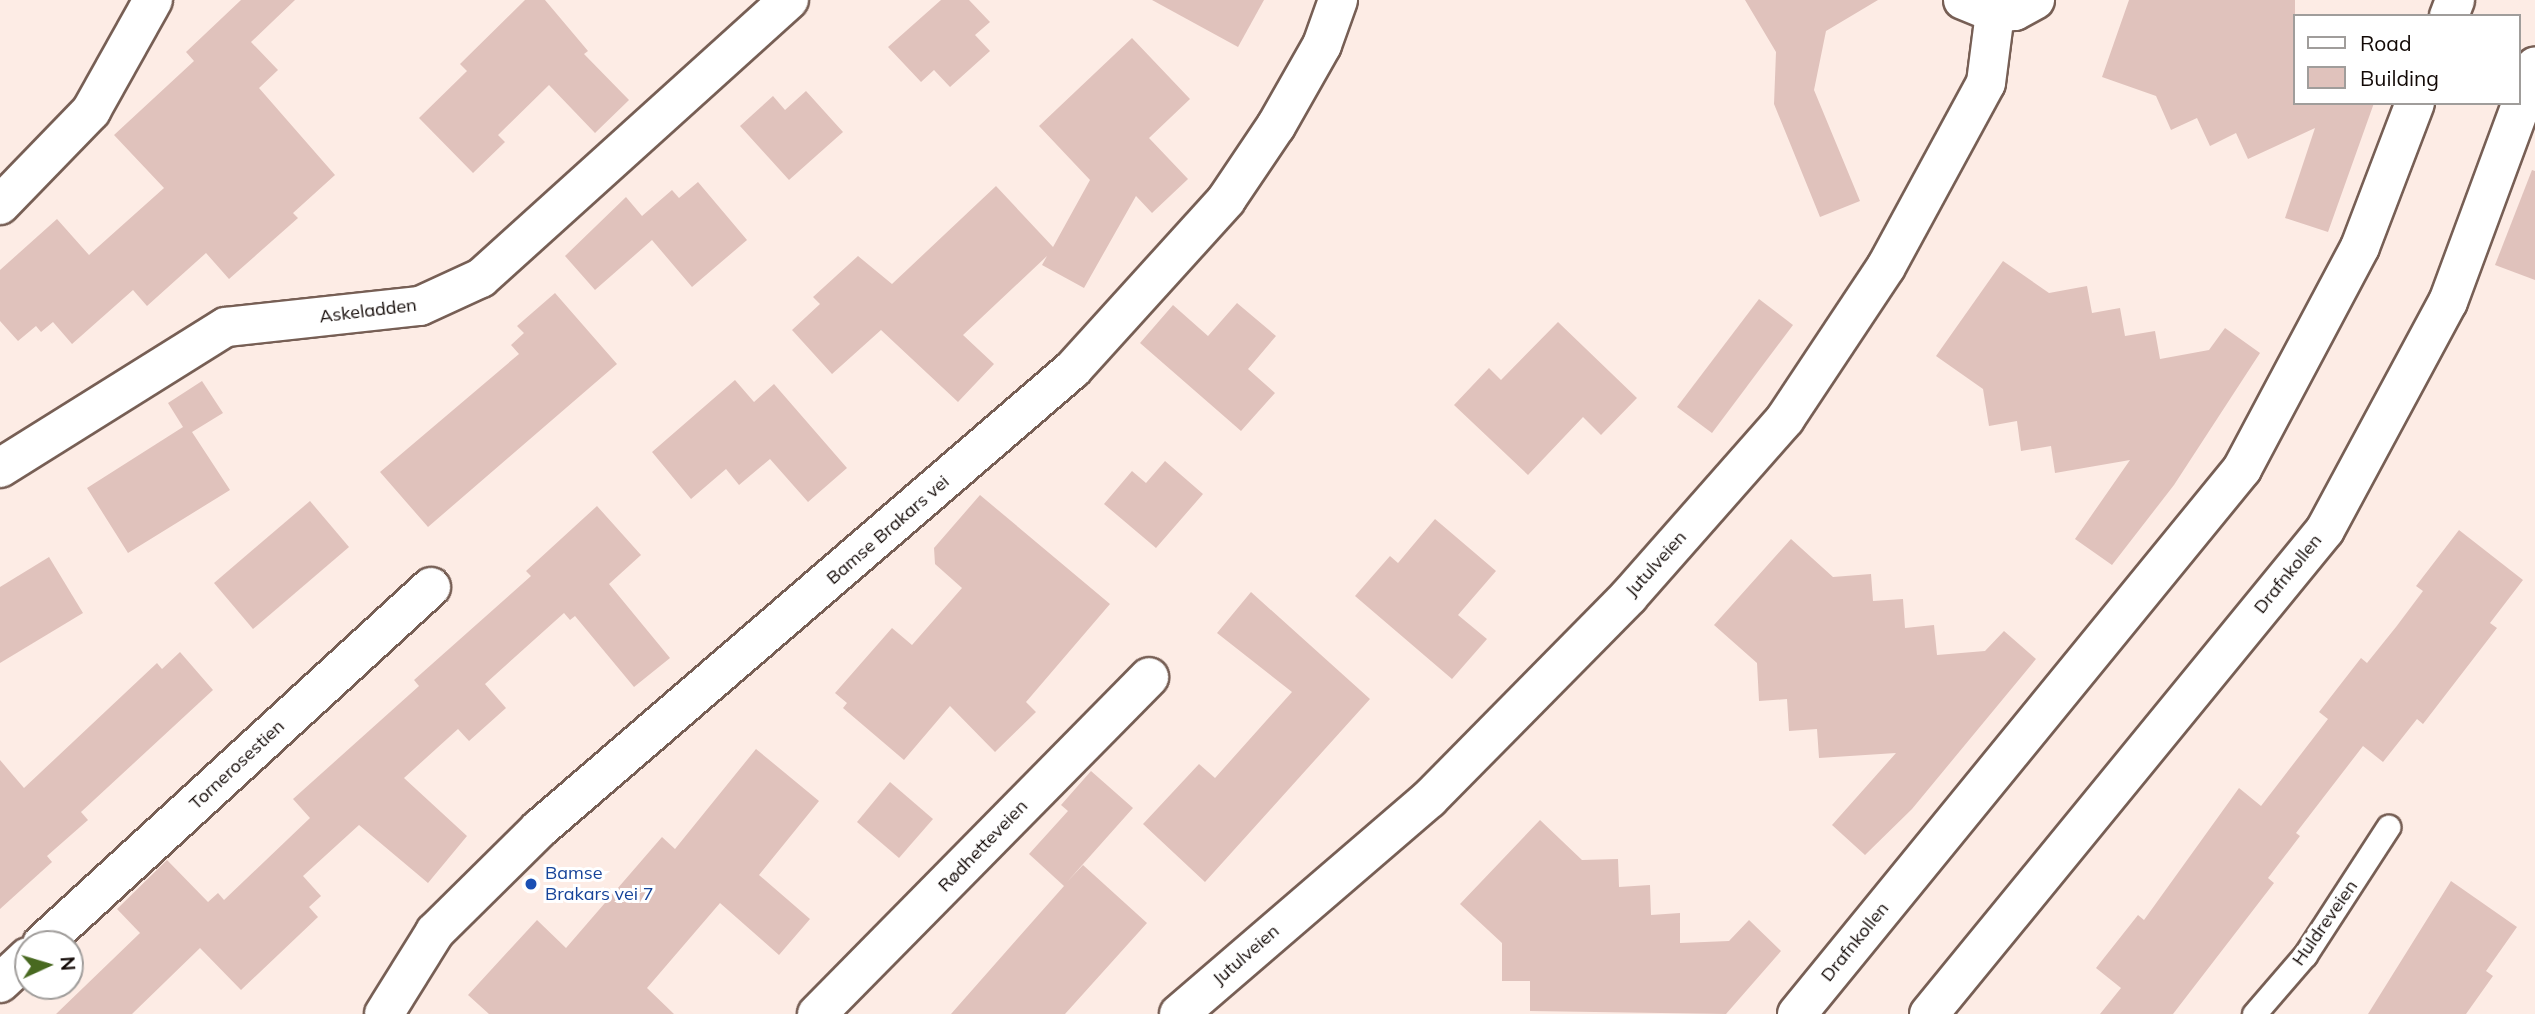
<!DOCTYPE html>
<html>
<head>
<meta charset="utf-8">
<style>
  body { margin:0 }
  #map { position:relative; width:2535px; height:1014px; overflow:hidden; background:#fdece5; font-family:Mulish,sans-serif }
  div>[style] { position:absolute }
  .building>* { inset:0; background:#e0c2bc }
  .roads { filter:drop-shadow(2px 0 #775f55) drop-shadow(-2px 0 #775f55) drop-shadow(0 2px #775f55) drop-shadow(0 -2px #775f55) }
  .service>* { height:23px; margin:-11.5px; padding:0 11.5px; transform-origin:11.5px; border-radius:11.5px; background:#fff }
  .minor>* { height:38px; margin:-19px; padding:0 19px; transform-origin:19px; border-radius:19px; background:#fff }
  .dots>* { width:19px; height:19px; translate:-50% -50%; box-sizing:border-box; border:4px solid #fff; border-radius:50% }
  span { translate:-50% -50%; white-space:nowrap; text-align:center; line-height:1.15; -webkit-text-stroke:6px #fff; paint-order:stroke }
  .street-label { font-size:18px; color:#120906 }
  .transit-label { font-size:18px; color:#164399 }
  .left { translate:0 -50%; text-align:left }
  .legend { position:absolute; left:2293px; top:14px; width:228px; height:91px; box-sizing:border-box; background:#fff; border:2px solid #a09d9b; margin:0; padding:9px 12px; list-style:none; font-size:21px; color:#120906 }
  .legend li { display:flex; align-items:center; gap:14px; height:35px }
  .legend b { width:35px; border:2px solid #a09d9b }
  .north { position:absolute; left:14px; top:930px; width:70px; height:70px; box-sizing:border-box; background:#fff; border:2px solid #a09d9b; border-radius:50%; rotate:86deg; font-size:19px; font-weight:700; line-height:28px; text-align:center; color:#120906 }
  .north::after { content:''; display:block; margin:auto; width:24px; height:32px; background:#486920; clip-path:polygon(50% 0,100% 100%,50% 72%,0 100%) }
</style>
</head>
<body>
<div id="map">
  <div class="building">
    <i style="clip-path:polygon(241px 0,295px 0,251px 42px,278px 70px,259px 88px,335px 175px,293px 213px,298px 218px,229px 279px,206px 253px,147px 306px,133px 290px,72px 344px,53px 322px,41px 332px,36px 326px,18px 341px,0 321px,0 270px,57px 219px,89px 255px,164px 188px,114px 135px,194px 61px,186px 52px)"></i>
    <i style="clip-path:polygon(525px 0,545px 0,588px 51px,584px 54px,629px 100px,595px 133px,549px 85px,498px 135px,505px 142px,473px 173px,419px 118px,467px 71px,460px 64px)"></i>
    <i style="clip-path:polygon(941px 0,969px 0,990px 22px,975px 35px,990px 51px,950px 87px,934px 70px,921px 82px,888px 47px)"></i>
    <i style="clip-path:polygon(1152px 0,1264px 0,1238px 47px)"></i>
    <i style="clip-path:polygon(1745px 0,1878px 0,1826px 31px,1814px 90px,1860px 201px,1820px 217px,1774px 104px,1776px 52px)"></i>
    <i style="clip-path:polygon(2129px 0,2295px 0,2295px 103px,2374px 103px,2328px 232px,2285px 218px,2315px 128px,2248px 159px,2236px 133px,2210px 146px,2197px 118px,2171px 130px,2156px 96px,2102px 77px)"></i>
    <i style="clip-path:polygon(1132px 38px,1190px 99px,1149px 138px,1188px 179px,1152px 213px,1136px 196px,1084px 288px,1042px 265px,1047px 256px,963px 335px,994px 364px,958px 402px,881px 330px,832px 374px,792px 330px,820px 304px,813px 297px,858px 256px,892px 284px,996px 186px,1053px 247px,1090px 180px,1039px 126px)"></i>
    <i style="clip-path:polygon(806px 91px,843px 132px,789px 180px,740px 126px,773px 96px,785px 110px)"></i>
    <i style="clip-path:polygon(2532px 170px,2535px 171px,2535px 280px,2495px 265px)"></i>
    <i style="clip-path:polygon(698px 182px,747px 240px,692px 287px,652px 240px,595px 290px,565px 256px,626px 197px,642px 216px,672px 190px,679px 198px)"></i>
    <i style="clip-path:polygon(2003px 261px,2049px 293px,2087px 286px,2092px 313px,2120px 308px,2125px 336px,2155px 331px,2160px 359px,2209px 350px,2225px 328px,2260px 353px,2174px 485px,2112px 565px,2075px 539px,2130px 460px,2055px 473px,2051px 446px,2021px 451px,2017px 421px,1989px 426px,1983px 389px,1936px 356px)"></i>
    <i style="clip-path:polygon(555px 293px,617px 364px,428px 527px,380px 472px,519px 354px,511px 345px,524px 333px,517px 326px)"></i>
    <i style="clip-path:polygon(1759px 299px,1793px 325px,1712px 433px,1677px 407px)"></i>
    <i style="clip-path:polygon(1237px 303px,1276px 336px,1248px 369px,1275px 393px,1241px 431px,1140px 343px,1173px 305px,1208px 336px)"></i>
    <i style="clip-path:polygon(1558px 322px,1637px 398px,1601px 435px,1583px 417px,1528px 475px,1454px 405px,1489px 368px,1501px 380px)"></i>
    <i style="clip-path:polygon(735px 380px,754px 402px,774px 384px,847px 468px,808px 502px,770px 459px,739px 485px,726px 469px,691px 499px,652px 452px)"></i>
    <i style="clip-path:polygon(202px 381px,223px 413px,192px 432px,230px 490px,128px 553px,87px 488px,183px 427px,168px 403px)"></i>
    <i style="clip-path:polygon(1165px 461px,1203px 494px,1156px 548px,1104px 504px,1132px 471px,1146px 483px)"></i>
    <i style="clip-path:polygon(980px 495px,1110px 604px,1026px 702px,1036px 712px,995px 752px,950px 706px,904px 760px,843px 708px,847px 703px,835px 693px,892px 628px,912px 645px,962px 588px,935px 564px,934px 548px)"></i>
    <i style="clip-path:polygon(310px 501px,349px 547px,253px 629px,214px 583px)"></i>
    <i style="clip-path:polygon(597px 506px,641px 555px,609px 584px,670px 658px,634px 687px,575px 616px,570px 620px,564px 613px,485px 684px,506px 708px,469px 741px,458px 729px,404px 778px,467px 836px,428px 883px,359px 825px,303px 876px,321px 896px,309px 907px,318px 917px,241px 990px,200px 948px,132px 1014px,56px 1014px,140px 933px,117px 909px,167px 860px,208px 902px,218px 893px,224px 900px,310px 818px,293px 799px,419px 686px,414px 680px,531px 576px,526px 571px)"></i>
    <i style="clip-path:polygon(1435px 519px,1496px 571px,1458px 615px,1487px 639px,1452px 679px,1355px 596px,1390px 556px,1398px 563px)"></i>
    <i style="clip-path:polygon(2459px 530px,2523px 580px,2490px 623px,2497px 628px,2423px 724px,2417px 719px,2383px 762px,2363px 746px,2296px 833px,2300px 836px,2268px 878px,2274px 883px,2173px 1014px,2100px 1014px,2121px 988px,2096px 968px,2138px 915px,2144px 920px,2239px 788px,2261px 806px,2328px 719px,2319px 712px,2361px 658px,2367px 663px,2396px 627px,2423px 591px,2416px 586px)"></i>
    <i style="clip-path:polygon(1791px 539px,1833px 577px,1871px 574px,1873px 601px,1903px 599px,1905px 628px,1934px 625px,1937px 655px,1985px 651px,2004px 631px,2036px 659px,1912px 809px,1865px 855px,1832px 825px,1896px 753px,1819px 758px,1817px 729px,1789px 731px,1787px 699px,1759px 701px,1757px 663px,1714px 625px)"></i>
    <i style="clip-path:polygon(49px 557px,83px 613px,0 663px,0 587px)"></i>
    <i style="clip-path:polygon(1251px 592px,1370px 699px,1205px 882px,1143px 824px,1199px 764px,1215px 778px,1292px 692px,1217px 633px)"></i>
    <i style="clip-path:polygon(180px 652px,213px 690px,81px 812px,88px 820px,47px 856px,52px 862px,0 909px,0 760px,24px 788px,157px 663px,162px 669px)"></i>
    <i style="clip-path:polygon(756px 749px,819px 801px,759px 875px,810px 919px,779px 955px,720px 903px,647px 988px,674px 1014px,489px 1014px,468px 995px,537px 920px,566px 948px,662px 837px,675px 849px)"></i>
    <i style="clip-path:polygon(1091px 771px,1133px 808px,1067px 882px,1083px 865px,1147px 923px,1065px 1014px,951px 1014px,1064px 886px,1029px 854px,1068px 811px,1061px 805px)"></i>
    <i style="clip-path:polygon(890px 782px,933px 819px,899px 858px,857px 822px)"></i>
    <i style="clip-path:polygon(1540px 820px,1582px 860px,1618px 859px,1619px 887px,1650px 885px,1651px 915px,1680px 913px,1680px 943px,1729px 941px,1749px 920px,1781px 951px,1726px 1014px,1530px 1011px,1530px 981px,1502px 981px,1502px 943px,1460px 904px)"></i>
    <i style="clip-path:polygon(2451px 881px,2517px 927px,2486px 971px,2493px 976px,2466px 1014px,2368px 1014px)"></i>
  </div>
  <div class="roads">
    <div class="service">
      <i style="left:2254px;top:1014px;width:78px;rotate:-49.2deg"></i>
      <i style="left:2305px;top:955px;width:153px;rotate:-57deg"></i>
    </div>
    <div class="minor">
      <i style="left:1963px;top:0;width:35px;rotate:22deg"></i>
      <i style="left:1995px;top:13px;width:20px;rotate:-6deg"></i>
      <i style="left:2015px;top:11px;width:23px;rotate:-29deg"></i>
      <i style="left:2449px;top:16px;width:17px;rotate:-69deg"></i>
      <i style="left:0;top:205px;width:131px;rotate:-45.9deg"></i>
      <i style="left:91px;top:111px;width:127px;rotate:-60.8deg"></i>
      <i style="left:0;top:468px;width:266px;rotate:-32deg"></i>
      <i style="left:226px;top:327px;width:195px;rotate:-6.2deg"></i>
      <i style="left:420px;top:306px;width:67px;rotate:-24.7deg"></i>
      <i style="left:481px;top:278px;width:415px;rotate:-42.1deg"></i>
      <i style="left:42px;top:944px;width:528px;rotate:-42.54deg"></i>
      <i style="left:0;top:983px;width:38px;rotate:-43deg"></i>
      <i style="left:384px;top:1014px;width:97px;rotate:-58.1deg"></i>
      <i style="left:435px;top:932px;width:146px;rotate:-44.7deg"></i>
      <i style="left:539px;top:829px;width:705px;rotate:-40.74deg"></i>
      <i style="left:1073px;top:369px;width:228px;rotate:-47.8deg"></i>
      <i style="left:1226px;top:200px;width:89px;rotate:-56deg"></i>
      <i style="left:1276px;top:126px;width:93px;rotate:-60.4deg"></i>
      <i style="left:1322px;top:45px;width:48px;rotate:-70.4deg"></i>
      <i style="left:817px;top:1014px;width:473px;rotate:-45.4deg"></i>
      <i style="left:1179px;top:1014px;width:330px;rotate:-40.7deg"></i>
      <i style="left:1429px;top:799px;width:285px;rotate:-45.4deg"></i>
      <i style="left:1629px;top:596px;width:236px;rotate:-48.6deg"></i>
      <i style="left:1785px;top:419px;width:182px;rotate:-56.4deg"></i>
      <i style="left:1886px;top:267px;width:209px;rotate:-61.5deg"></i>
      <i style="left:1986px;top:83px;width:71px;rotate:-82.7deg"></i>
      <i style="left:1797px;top:1014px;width:704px;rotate:-50.77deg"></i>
      <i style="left:2242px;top:469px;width:251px;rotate:-62deg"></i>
      <i style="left:2360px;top:247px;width:154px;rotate:-69.1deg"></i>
      <i style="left:1929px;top:1014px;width:625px;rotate:-50.71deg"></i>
      <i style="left:2325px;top:530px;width:259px;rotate:-61.7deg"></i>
      <i style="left:2448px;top:302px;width:251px;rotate:-69.7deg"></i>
    </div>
  </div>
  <div class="dots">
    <i style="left:531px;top:884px;background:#1a4fb4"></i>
  </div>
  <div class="street-label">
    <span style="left:368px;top:311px;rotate:-7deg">Askeladden</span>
    <span style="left:888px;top:530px;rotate:-41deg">Bamse Brakars vei</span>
    <span style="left:1656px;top:564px;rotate:-48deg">Jutulveien</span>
    <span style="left:2288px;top:574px;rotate:-51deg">Drafnkollen</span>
    <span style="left:237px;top:765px;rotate:-43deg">Tornerosestien</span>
    <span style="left:983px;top:846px;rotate:-46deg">Rødhetteveien</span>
    <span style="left:2325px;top:923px;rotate:-55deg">Huldreveien</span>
    <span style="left:1855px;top:942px;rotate:-51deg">Drafnkollen</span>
    <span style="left:1246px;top:955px;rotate:-41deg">Jutulveien</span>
  </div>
  <div class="transit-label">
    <span class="left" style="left:545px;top:884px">Bamse<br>Brakars vei 7</span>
  </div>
  <ul class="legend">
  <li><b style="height:9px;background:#fff"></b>Road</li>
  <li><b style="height:19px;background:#e0c2bc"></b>Building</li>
  </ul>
  <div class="north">N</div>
</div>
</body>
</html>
